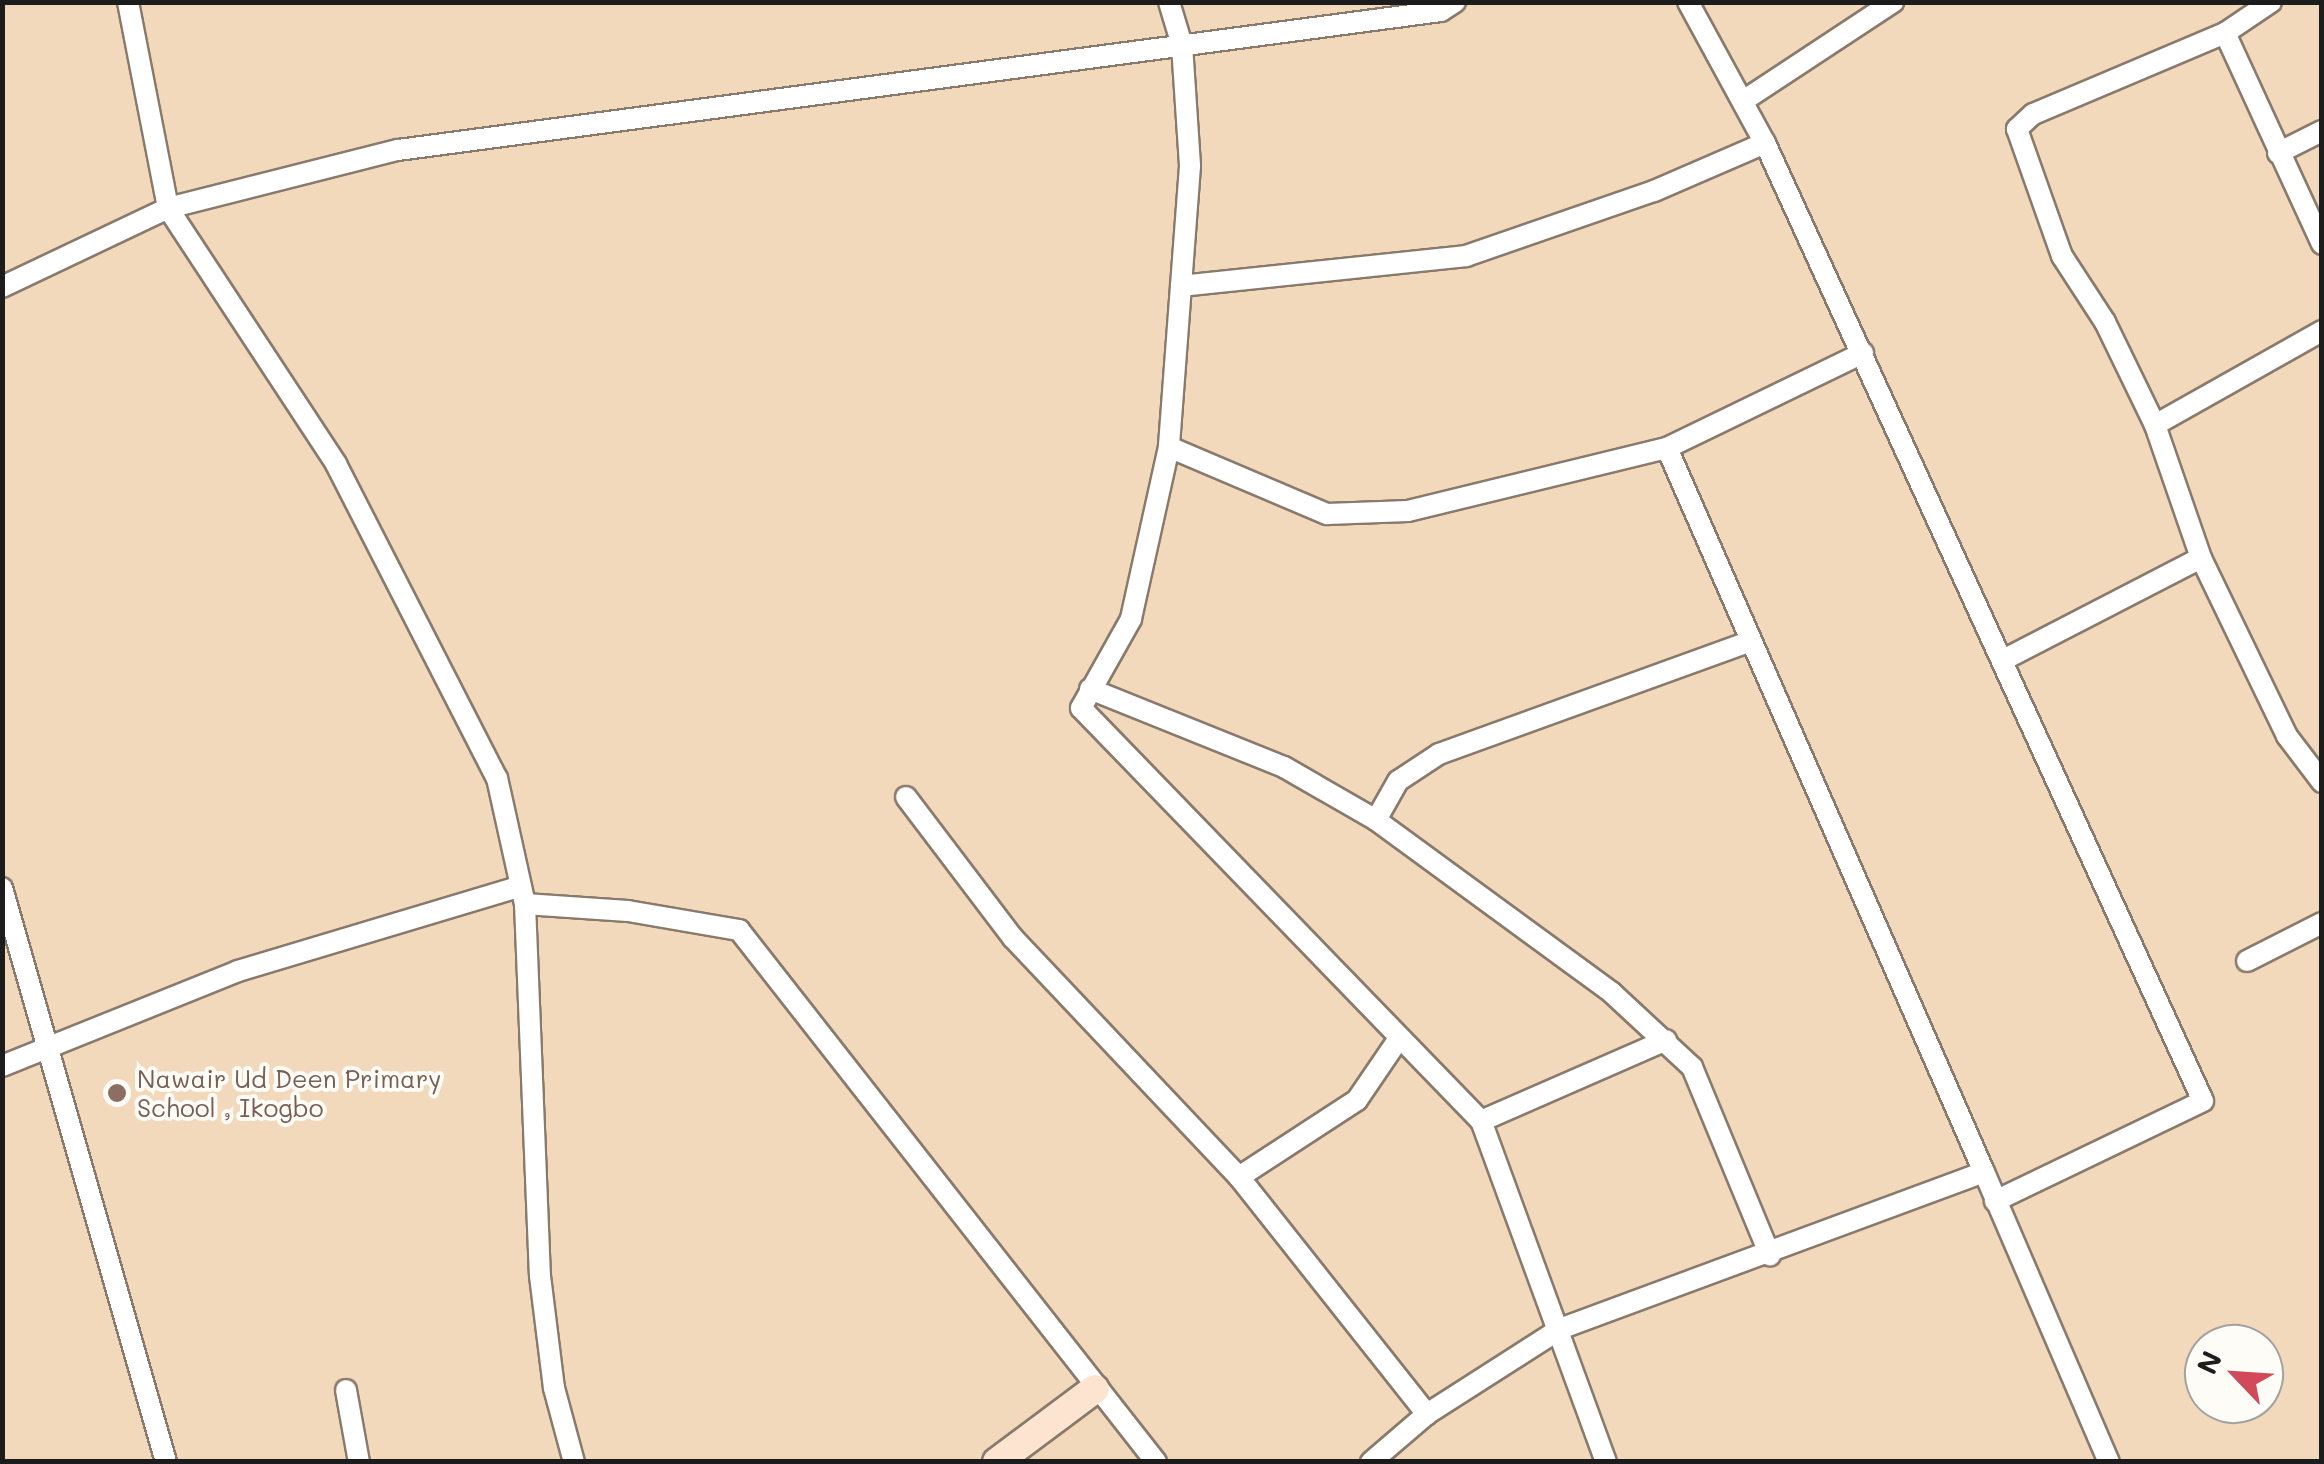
<!DOCTYPE html>
<html>
<head>
<meta charset="utf-8">
<style>
  body { margin:0 }
  #map { position:relative; width:2324px; height:1464px; overflow:hidden; background:#f3d9bb; font-family:Mali,sans-serif }
  div>[style] { position:absolute }
  .roads { filter:drop-shadow(2px 0 #887a6c) drop-shadow(-2px 0 #887a6c) drop-shadow(0 2px #887a6c) drop-shadow(0 -2px #887a6c) }
  .street>* { height:20px; margin:-10px; padding:0 10px; transform-origin:10px; border-radius:10px; background:#fff }
  .secondary>* { height:28px; margin:-14px; padding:0 14px; transform-origin:14px; border-radius:14px; background:#fde4d1 }
  .dots>* { width:28px; height:28px; translate:-50% -50%; box-sizing:border-box; border:5px solid #fdfcf7; border-radius:50% }
  span { translate:-50% -50%; white-space:nowrap; text-align:center; line-height:1.15; -webkit-text-stroke:8px #fdfcf7; paint-order:stroke }
  .education-label { font-size:25px; color:#785e54 }
  .left { translate:0 -50%; text-align:left }
  .frame { position:absolute; inset:0; border:5px solid #1c1c1c; pointer-events:none }
  .north { position:absolute; left:2184px; top:1324px; width:100px; height:100px; box-sizing:border-box; background:#fdfcf7; border:2px solid #a3a29f; border-radius:50%; rotate:295deg; font-size:28px; font-weight:700; line-height:40px; text-align:center; color:#1c1c1c }
  .north::after { content:''; display:block; margin:auto; width:35px; height:45px; background:#d1495b; clip-path:polygon(50% 0,100% 100%,50% 72%,0 100%) }
</style>
</head>
<body>
<div id="map">
  <div class="roads">
    <div class="street">
      <i style="left:128px;top:2px;width:210px;rotate:79deg"></i>
      <i style="left:168px;top:208px;width:306px;rotate:56.7deg"></i>
      <i style="left:336px;top:464px;width:353px;rotate:62.9deg"></i>
      <i style="left:497px;top:778px;width:129px;rotate:77.5deg"></i>
      <i style="left:525px;top:904px;width:372px;rotate:87.7deg"></i>
      <i style="left:540px;top:1276px;width:113px;rotate:82.9deg"></i>
      <i style="left:554px;top:1388px;width:77px;rotate:74.9deg"></i>
      <i style="left:1169px;top:2px;width:45px;rotate:73.2deg"></i>
      <i style="left:1182px;top:45px;width:121px;rotate:86.2deg"></i>
      <i style="left:1190px;top:166px;width:282px;rotate:94.3deg"></i>
      <i style="left:1169px;top:447px;width:176px;rotate:102.5deg"></i>
      <i style="left:1131px;top:619px;width:102px;rotate:119.3deg"></i>
      <i style="left:1081px;top:708px;width:575px;rotate:45.92deg"></i>
      <i style="left:1688px;top:2px;width:161px;rotate:61.4deg"></i>
      <i style="left:1765px;top:143px;width:1053px;rotate:65.43deg"></i>
      <i style="left:2203px;top:1101px;width:231px;rotate:154.3deg"></i>
      <i style="left:2271px;top:2px;width:55px;rotate:146deg"></i>
      <i style="left:2225px;top:33px;width:232px;rotate:65.3deg"></i>
      <i style="left:2225px;top:33px;width:208px;rotate:157.1deg"></i>
      <i style="left:2033px;top:114px;width:22px;rotate:137deg"></i>
      <i style="left:2017px;top:129px;width:135px;rotate:70.5deg"></i>
      <i style="left:2062px;top:256px;width:79px;rotate:56.9deg"></i>
      <i style="left:2105px;top:322px;width:114px;rotate:64.1deg"></i>
      <i style="left:2155px;top:425px;width:141px;rotate:70.9deg"></i>
      <i style="left:2201px;top:558px;width:198px;rotate:64.2deg"></i>
      <i style="left:2287px;top:736px;width:58px;rotate:52.7deg"></i>
      <i style="left:1743px;top:101px;width:180px;rotate:-33.4deg"></i>
      <i style="left:2278px;top:153px;width:49px;rotate:-26.6deg"></i>
      <i style="left:1181px;top:286px;width:287px;rotate:-6deg"></i>
      <i style="left:1466px;top:256px;width:199px;rotate:-19.1deg"></i>
      <i style="left:1654px;top:191px;width:121px;rotate:-23.4deg"></i>
      <i style="left:2px;top:287px;width:184px;rotate:-25.4deg"></i>
      <i style="left:168px;top:208px;width:237px;rotate:-14.2deg"></i>
      <i style="left:398px;top:150px;width:1052px;rotate:-7.59deg"></i>
      <i style="left:1441px;top:11px;width:17px;rotate:-33deg"></i>
      <i style="left:2155px;top:425px;width:192px;rotate:-29.4deg"></i>
      <i style="left:1169px;top:447px;width:172px;rotate:23deg"></i>
      <i style="left:1327px;top:514px;width:81px;rotate:-2.1deg"></i>
      <i style="left:1408px;top:511px;width:267px;rotate:-13.7deg"></i>
      <i style="left:1667px;top:448px;width:218px;rotate:-25.9deg"></i>
      <i style="left:2005px;top:659px;width:220px;rotate:-27.3deg"></i>
      <i style="left:1090px;top:689px;width:209px;rotate:21.9deg"></i>
      <i style="left:1284px;top:767px;width:106px;rotate:29.9deg"></i>
      <i style="left:1376px;top:820px;width:293px;rotate:36.2deg"></i>
      <i style="left:1612px;top:993px;width:109px;rotate:42.8deg"></i>
      <i style="left:1692px;top:1067px;width:204px;rotate:67.5deg"></i>
      <i style="left:906px;top:797px;width:177px;rotate:52.8deg"></i>
      <i style="left:1013px;top:938px;width:329px;rotate:46.6deg"></i>
      <i style="left:1239px;top:1177px;width:141px;rotate:-33.1deg"></i>
      <i style="left:1357px;top:1100px;width:73px;rotate:-55.7deg"></i>
      <i style="left:1376px;top:820px;width:45px;rotate:-60.6deg"></i>
      <i style="left:1398px;top:781px;width:49px;rotate:-33.4deg"></i>
      <i style="left:1439px;top:754px;width:329px;rotate:-19.9deg"></i>
      <i style="left:2px;top:888px;width:597px;rotate:74.05deg"></i>
      <i style="left:525px;top:904px;width:103px;rotate:3.9deg"></i>
      <i style="left:628px;top:911px;width:113px;rotate:9.7deg"></i>
      <i style="left:739px;top:930px;width:676px;rotate:51.91deg"></i>
      <i style="left:2247px;top:961px;width:84px;rotate:-26.9deg"></i>
      <i style="left:2px;top:1066px;width:254px;rotate:-21.9deg"></i>
      <i style="left:238px;top:971px;width:295px;rotate:-16.7deg"></i>
      <i style="left:1984px;top:1172px;width:316px;rotate:66.7deg"></i>
      <i style="left:1239px;top:1177px;width:303px;rotate:51.6deg"></i>
      <i style="left:346px;top:1390px;width:73px;rotate:79.8deg"></i>
      <i style="left:1371px;top:1462px;width:74px;rotate:-40.6deg"></i>
      <i style="left:1427px;top:1414px;width:158px;rotate:-32.6deg"></i>
      <i style="left:1560px;top:1329px;width:452px;rotate:-20.3deg"></i>
      <i style="left:1984px;top:1172px;width:790px;rotate:-113.65deg"></i>
      <i style="left:1606px;top:1462px;width:363px;rotate:-110.1deg"></i>
      <i style="left:1481px;top:1121px;width:202px;rotate:-23.6deg"></i>
    </div>
    <div class="secondary">
      <i style="left:997px;top:1462px;width:122px;rotate:-36.7deg"></i>
    </div>
  </div>
  <div class="dots">
    <i style="left:117px;top:1093px;background:#8d6e63"></i>
  </div>
  <div class="education-label">
    <span class="left" style="left:137px;top:1093px">Nawair Ud Deen Primary<br>School , Ikogbo</span>
  </div>
  <div class="frame"></div>
  <div class="north">N</div>
</div>
</body>
</html>
